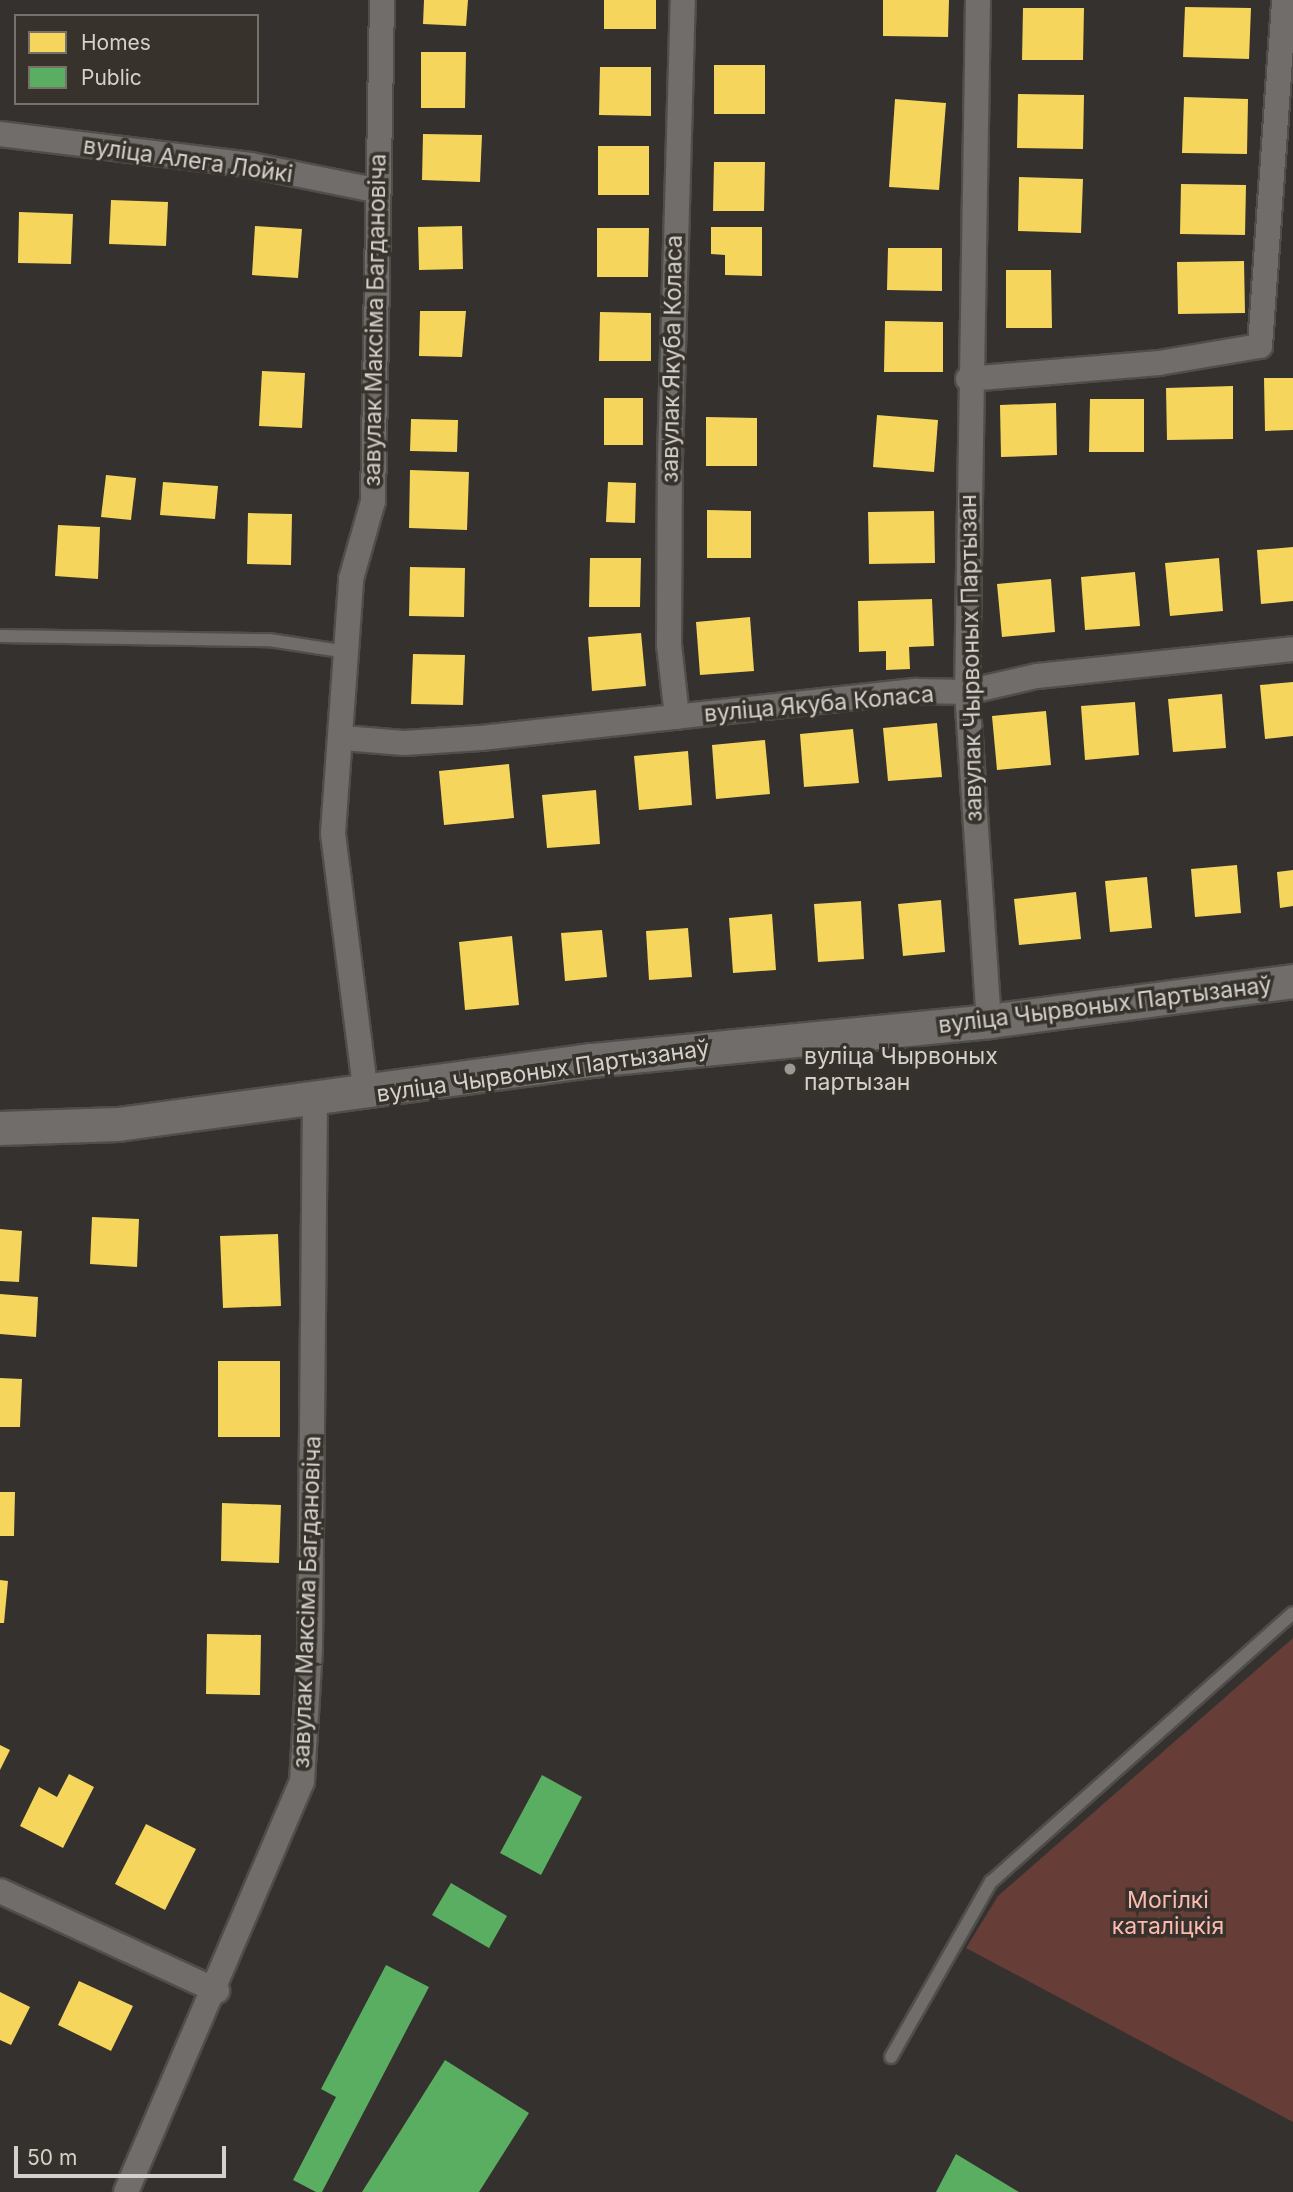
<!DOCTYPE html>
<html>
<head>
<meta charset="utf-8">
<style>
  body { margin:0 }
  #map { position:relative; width:1293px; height:2192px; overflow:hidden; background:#34312e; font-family:Inter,sans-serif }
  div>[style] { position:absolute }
  .green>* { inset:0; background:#673d38 }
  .homes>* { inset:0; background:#f6d55c }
  .public>* { inset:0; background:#5aae61 }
  .roads { filter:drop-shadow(2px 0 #504e4a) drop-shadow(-2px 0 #504e4a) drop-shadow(0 2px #504e4a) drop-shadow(0 -2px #504e4a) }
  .lane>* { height:12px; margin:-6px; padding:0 6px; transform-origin:6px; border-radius:6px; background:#706d6a }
  .street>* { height:24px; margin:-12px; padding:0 12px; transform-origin:12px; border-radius:12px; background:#706d6a }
  .secondary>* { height:33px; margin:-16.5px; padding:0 16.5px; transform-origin:16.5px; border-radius:16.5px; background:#706d6a }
  .dots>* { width:19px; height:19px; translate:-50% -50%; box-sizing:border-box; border:4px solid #37322b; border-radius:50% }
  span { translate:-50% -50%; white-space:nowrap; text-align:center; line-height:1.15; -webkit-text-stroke:7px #37322b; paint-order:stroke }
  .street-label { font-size:23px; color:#d4d1cc }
  .poi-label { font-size:23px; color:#d4d1cc }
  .left { translate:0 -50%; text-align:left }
  .park-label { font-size:23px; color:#feb9b0 }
  .legend { position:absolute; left:14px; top:14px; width:245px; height:91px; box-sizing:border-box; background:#37322b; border:2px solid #76726b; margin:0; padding:9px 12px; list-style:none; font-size:21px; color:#d4d1cc }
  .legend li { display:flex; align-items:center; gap:14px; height:35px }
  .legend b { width:35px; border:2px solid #76726b }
  .scale { position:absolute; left:14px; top:2146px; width:212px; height:32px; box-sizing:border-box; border:4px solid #d4d1cc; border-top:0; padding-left:9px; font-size:21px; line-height:24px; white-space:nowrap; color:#d4d1cc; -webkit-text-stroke:5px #37322b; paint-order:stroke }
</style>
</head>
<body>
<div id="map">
  <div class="green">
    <i style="clip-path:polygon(1293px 1638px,1293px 2122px,966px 1948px,998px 1896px)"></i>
  </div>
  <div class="homes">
    <i style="clip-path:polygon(424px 0,468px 0,466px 26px,423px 24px)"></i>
    <i style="clip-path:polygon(604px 0,656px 0,656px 29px,604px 29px)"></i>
    <i style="clip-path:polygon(883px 0,949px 0,948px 37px,883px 36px)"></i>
    <i style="clip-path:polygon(1185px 7px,1251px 8px,1249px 59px,1183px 57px)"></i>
    <i style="clip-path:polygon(1023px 8px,1084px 8px,1083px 60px,1022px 60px)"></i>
    <i style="clip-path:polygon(421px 52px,466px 52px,465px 108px,421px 108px)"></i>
    <i style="clip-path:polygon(714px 65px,765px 65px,765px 114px,714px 114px)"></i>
    <i style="clip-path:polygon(600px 67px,651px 67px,651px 116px,599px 115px)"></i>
    <i style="clip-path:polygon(1018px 94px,1084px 95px,1083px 149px,1017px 148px)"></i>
    <i style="clip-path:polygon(1184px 97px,1248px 99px,1247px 154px,1182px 153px)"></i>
    <i style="clip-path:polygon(895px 99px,946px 103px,939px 190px,889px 187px)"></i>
    <i style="clip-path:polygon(423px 134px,482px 135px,480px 182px,422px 180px)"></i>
    <i style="clip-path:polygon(598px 146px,649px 146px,649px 195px,598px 195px)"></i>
    <i style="clip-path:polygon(714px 162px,765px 162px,764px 211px,713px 211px)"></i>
    <i style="clip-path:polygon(1019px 177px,1083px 179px,1081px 233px,1018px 231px)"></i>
    <i style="clip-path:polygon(1181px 184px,1246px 185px,1245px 235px,1180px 234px)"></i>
    <i style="clip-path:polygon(111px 200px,168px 202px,166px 246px,109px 244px)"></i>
    <i style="clip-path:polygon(19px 212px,73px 214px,71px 264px,18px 263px)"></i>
    <i style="clip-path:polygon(255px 226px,302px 229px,298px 278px,252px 275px)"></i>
    <i style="clip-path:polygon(462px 226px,463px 269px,419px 270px,418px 227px)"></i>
    <i style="clip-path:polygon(711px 227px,762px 227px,762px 276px,725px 275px,725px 255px,711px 254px)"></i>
    <i style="clip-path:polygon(597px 228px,649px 228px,648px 277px,597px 277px)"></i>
    <i style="clip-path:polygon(888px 248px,942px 248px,942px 291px,887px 290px)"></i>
    <i style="clip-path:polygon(1244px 261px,1245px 313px,1178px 314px,1177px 262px)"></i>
    <i style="clip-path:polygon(1006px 270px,1051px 270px,1052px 328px,1006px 328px)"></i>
    <i style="clip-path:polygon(420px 311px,466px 311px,462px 357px,419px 356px)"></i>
    <i style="clip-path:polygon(600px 312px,651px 313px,651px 361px,599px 361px)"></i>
    <i style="clip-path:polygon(885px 321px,943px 322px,943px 372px,884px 372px)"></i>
    <i style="clip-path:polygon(262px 371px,305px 373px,302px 428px,259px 426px)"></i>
    <i style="clip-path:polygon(1264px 378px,1293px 378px,1293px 430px,1265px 431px)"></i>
    <i style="clip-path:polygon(1233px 386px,1233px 439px,1167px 440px,1166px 388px)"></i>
    <i style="clip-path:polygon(604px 398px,643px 398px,643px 445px,604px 445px)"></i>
    <i style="clip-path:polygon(1090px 399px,1144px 399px,1144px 452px,1089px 452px)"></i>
    <i style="clip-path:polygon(1056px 403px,1057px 455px,1001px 457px,1000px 405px)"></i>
    <i style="clip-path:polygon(877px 415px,938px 420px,934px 472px,873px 467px)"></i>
    <i style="clip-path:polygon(706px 417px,757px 418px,757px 466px,706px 466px)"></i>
    <i style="clip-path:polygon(411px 419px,458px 420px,457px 452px,410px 451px)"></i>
    <i style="clip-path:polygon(410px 470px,469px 472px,467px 530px,409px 528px)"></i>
    <i style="clip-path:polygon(106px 475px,136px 478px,131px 520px,101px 517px)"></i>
    <i style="clip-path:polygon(163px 482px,218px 486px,215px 519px,160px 515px)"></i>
    <i style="clip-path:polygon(608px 482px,636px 483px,635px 523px,606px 522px)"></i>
    <i style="clip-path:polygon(707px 510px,751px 511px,751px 558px,707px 558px)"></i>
    <i style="clip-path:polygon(934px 511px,935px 563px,869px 564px,868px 512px)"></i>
    <i style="clip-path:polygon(248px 513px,292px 514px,291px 565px,247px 564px)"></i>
    <i style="clip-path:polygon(58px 525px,100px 527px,98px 579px,55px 576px)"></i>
    <i style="clip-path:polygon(1293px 547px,1293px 601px,1261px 604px,1257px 550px)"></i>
    <i style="clip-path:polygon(590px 558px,641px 558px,640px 607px,589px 607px)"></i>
    <i style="clip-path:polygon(1219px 558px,1223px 611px,1170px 616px,1165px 563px)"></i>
    <i style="clip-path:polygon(410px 567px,465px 568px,464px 617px,409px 616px)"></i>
    <i style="clip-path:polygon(1135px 572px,1140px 626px,1085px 630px,1081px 577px)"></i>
    <i style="clip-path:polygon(1051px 579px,1055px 632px,1002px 637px,997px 584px)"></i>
    <i style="clip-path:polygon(932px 599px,934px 646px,909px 647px,910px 669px,886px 670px,886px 651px,859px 652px,858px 601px)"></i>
    <i style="clip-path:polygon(750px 617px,754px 671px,700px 675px,696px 622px)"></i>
    <i style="clip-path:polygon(641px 633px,646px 686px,592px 691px,588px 637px)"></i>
    <i style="clip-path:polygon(413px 654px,465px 655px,463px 705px,411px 704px)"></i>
    <i style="clip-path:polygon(1293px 682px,1293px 736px,1265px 739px,1260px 685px)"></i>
    <i style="clip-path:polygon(1222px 694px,1226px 748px,1173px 752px,1168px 699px)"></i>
    <i style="clip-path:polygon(1135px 702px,1139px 755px,1085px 760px,1081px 706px)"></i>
    <i style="clip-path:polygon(1046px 711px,1051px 765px,997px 770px,992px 716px)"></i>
    <i style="clip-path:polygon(937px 723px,942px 777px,888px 781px,883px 728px)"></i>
    <i style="clip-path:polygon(853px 729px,859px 783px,804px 787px,800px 734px)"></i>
    <i style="clip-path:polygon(765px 740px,770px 794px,716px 799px,712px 745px)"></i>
    <i style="clip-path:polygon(688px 751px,692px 805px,639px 810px,634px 756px)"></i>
    <i style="clip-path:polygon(509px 764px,514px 818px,444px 825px,439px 771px)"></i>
    <i style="clip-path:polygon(596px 790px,600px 844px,547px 848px,542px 795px)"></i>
    <i style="clip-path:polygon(1237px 865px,1241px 913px,1195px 917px,1191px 869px)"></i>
    <i style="clip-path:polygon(1293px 870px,1293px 906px,1280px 908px,1277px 872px)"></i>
    <i style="clip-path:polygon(1147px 877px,1152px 928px,1110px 932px,1105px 881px)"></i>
    <i style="clip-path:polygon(1076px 892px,1081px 939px,1019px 945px,1014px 899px)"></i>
    <i style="clip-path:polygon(941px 900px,945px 952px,903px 956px,898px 904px)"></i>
    <i style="clip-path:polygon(861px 901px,864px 959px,818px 962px,814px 904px)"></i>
    <i style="clip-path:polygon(772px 914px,776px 970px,733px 973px,729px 918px)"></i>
    <i style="clip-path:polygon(688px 928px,692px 977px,649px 980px,646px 931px)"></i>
    <i style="clip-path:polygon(602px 930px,607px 977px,565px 981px,561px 933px)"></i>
    <i style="clip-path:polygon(512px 936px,519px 1005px,465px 1010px,459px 942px)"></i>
    <i style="clip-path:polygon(92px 1217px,139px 1219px,137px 1267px,90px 1264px)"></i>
    <i style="clip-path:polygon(0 1229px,22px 1231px,19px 1282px,0 1281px)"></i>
    <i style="clip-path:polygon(278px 1234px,281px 1306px,223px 1308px,220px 1236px)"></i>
    <i style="clip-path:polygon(0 1294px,38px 1297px,36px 1337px,0 1334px)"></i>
    <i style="clip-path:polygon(218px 1361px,280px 1361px,280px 1437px,218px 1437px)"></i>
    <i style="clip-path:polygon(0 1378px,22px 1379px,20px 1427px,0 1427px)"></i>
    <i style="clip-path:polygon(0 1492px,15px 1492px,14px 1536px,0 1536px)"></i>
    <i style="clip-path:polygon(222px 1503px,281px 1505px,279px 1563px,221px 1561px)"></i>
    <i style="clip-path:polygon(0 1580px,8px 1581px,4px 1623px,0 1623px)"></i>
    <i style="clip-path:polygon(207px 1634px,261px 1635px,260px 1695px,206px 1694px)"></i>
    <i style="clip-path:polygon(0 1745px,10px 1750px,0 1770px)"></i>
    <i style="clip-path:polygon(69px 1774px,94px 1787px,63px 1848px,20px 1826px,39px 1787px,57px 1797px)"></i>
    <i style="clip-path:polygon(146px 1824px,196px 1849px,165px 1910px,115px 1884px)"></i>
    <i style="clip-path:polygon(79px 1981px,133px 2006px,111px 2051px,58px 2025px)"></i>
    <i style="clip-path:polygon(0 1992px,30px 2007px,11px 2045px,0 2040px)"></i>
  </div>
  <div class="public">
    <i style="clip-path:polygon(542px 1775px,582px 1797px,541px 1875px,500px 1853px)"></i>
    <i style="clip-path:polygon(451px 1883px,507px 1916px,489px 1948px,432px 1915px)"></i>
    <i style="clip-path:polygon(386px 1965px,429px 1987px,322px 2192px,316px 2192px,293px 2180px,336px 2097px,321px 2089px)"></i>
    <i style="clip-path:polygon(445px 2060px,529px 2113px,479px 2192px,362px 2192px)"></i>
    <i style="clip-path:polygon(956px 2154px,1019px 2192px,936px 2192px)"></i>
  </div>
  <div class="roads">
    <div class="lane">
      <i style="left:0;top:636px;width:269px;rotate:0.9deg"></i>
      <i style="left:269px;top:640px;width:79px;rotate:8.7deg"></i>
      <i style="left:891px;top:2057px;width:202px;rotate:-60.3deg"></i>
      <i style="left:991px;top:1882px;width:404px;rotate:-41.7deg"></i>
    </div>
    <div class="street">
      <i style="left:978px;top:0;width:692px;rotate:90.91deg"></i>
      <i style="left:967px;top:692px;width:330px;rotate:86.2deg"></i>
      <i style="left:0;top:134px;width:253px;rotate:7deg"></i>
      <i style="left:251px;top:165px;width:126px;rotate:11.4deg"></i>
      <i style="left:968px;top:379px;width:192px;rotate:-4.8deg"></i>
      <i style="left:1159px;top:363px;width:102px;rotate:-9.6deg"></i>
      <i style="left:1260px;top:346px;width:347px;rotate:-86deg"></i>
      <i style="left:677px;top:717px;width:72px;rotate:-96.3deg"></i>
      <i style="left:669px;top:645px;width:187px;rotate:-89.7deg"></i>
      <i style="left:670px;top:458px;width:458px;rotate:-88.4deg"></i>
      <i style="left:343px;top:738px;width:61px;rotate:4.7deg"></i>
      <i style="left:404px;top:743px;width:77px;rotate:-3.7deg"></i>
      <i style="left:481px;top:738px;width:438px;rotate:-6.2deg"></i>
      <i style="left:916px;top:691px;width:51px;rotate:1.1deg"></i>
      <i style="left:967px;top:692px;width:72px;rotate:-12.9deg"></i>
      <i style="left:1037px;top:676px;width:257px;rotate:-6deg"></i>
      <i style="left:366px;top:1095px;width:264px;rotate:-97.2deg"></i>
      <i style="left:333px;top:833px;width:255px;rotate:-85.9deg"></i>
      <i style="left:351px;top:579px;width:81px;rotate:-74.2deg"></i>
      <i style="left:373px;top:501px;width:501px;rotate:-88.97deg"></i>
      <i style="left:0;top:1891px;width:239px;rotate:24.7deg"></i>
      <i style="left:126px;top:2192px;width:446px;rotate:-66.8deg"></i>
      <i style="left:302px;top:1782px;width:134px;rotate:-86.6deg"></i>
      <i style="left:310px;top:1648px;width:546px;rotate:-89.48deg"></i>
    </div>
    <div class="secondary">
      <i style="left:0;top:1128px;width:118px;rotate:-1.9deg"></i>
      <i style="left:118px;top:1124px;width:478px;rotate:-7.7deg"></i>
      <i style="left:592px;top:1060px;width:399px;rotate:-5.6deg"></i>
      <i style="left:989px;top:1021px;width:307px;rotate:-7.5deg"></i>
    </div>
  </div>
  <div class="dots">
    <i style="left:790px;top:1069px;background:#9c9995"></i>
  </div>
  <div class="street-label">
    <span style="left:188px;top:160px;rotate:8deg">вуліца Алега Лойкі</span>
    <span style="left:375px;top:320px;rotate:-89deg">завулак Максіма Багдановіча</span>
    <span style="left:672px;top:359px;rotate:-89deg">завулак Якуба Коласа</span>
    <span style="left:971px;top:658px;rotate:-91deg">завулак Чырвоных Партызан</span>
    <span style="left:819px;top:704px;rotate:-5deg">вуліца Якуба Коласа</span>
    <span style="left:1105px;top:1005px;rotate:-7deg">вуліца Чырвоных Партызанаў</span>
    <span style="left:543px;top:1071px;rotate:-8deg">вуліца Чырвоных Партызанаў</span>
    <span style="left:307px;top:1602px;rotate:-88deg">завулак Максіма Багдановіча</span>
  </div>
  <div class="poi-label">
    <span class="left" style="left:804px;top:1069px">вуліца Чырвоных<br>партызан</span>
  </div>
  <div class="park-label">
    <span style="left:1168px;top:1913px">Могілкі<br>каталіцкія</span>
  </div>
  <ul class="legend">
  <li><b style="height:19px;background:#f6d55c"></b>Homes</li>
  <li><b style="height:19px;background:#5aae61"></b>Public</li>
  </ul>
  <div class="scale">50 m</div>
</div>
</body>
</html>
